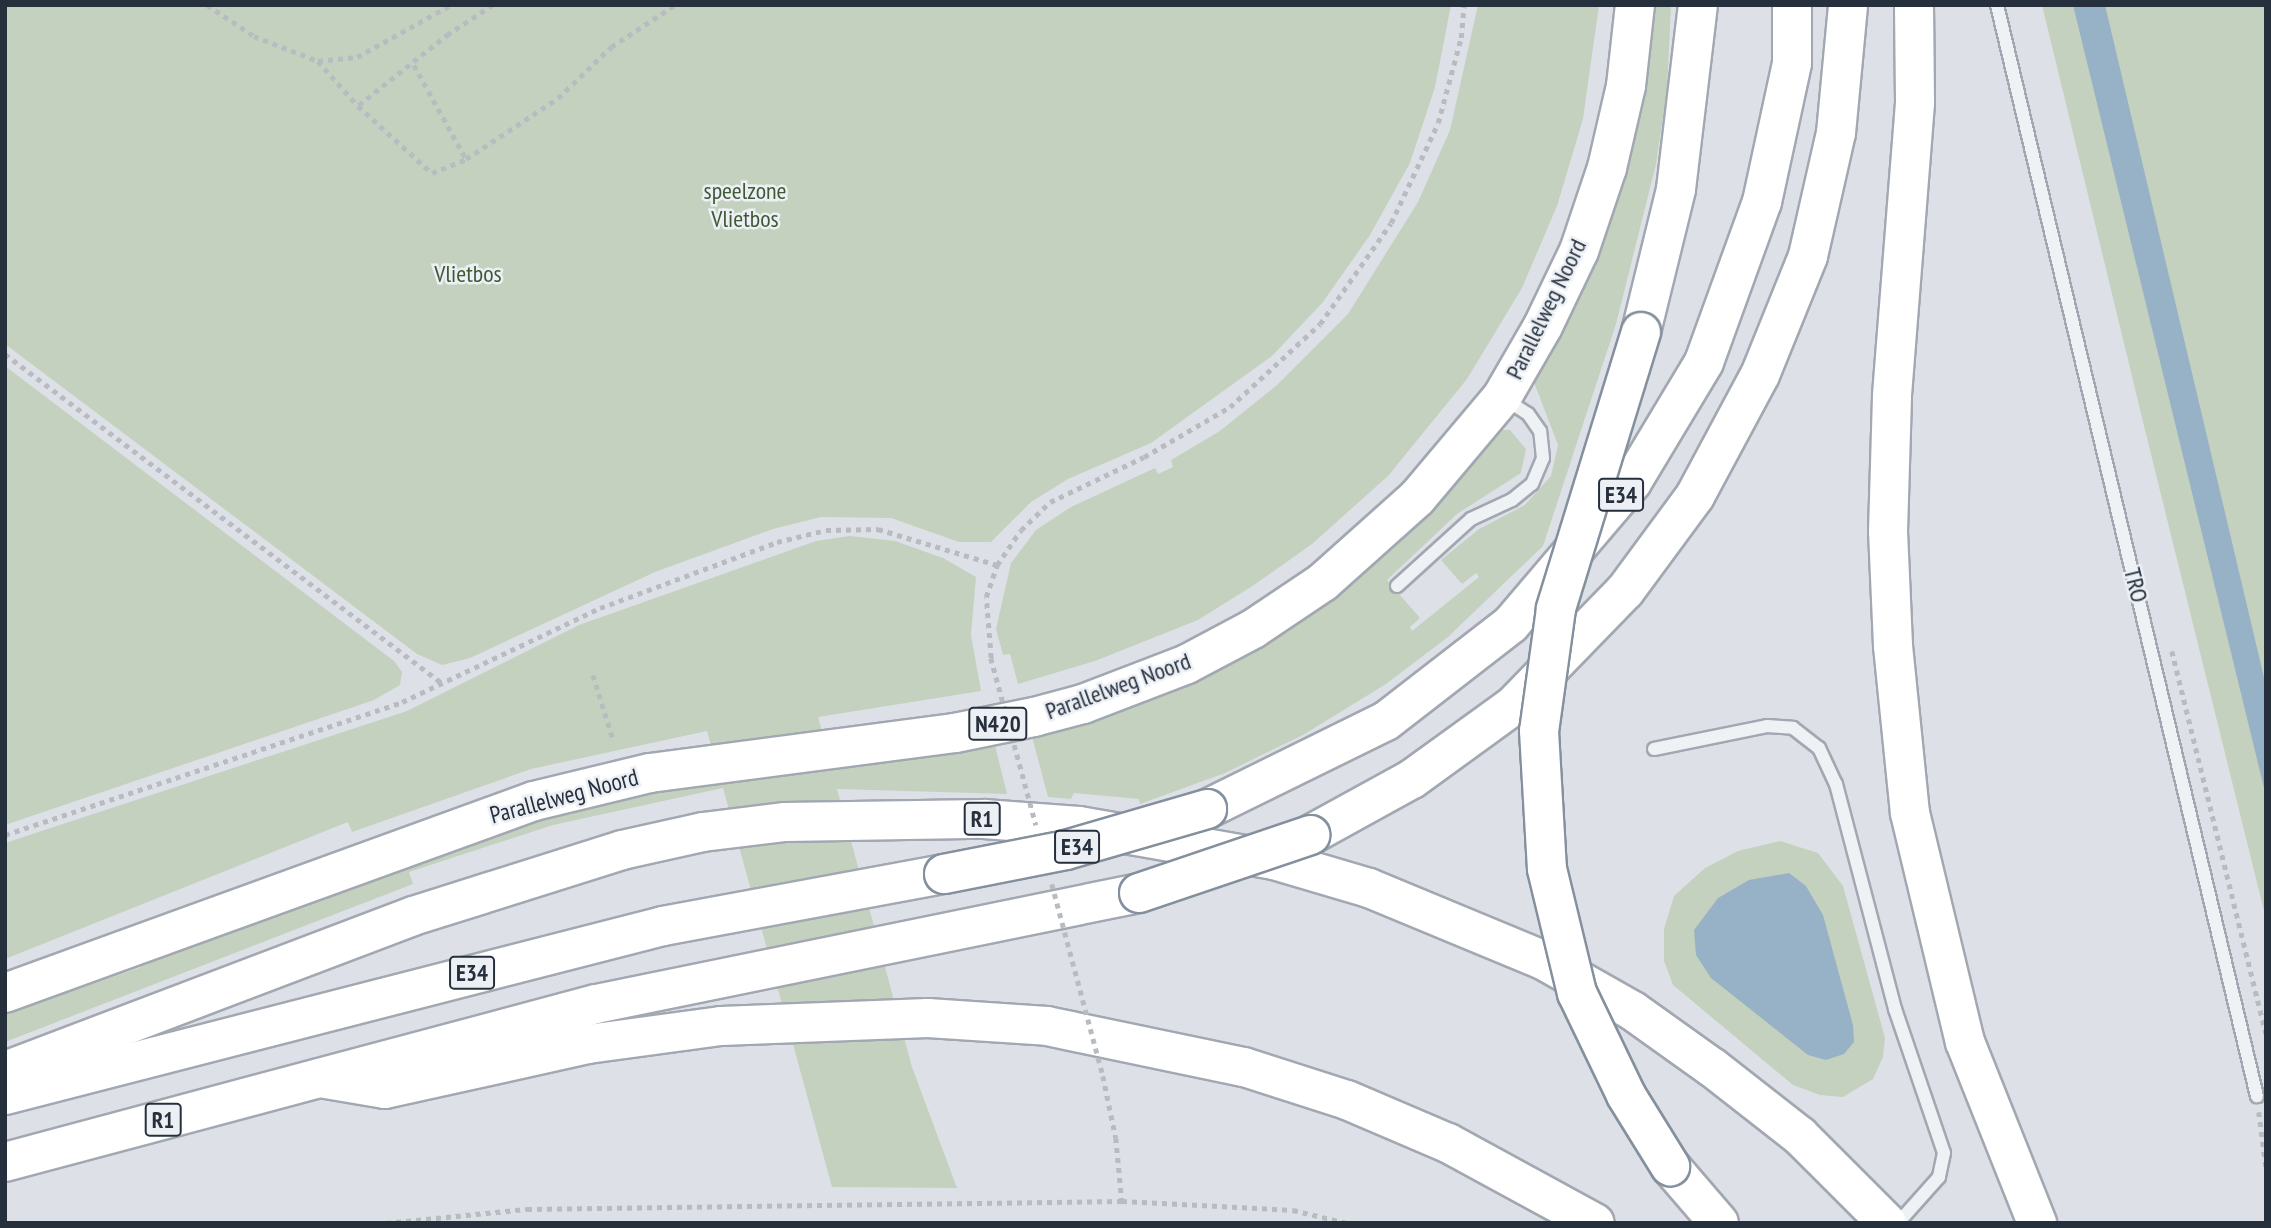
<!DOCTYPE html>
<html>
<head>
<meta charset="utf-8">
<style>
  body { margin:0 }
  #map { position:relative; width:2271px; height:1228px; overflow:hidden; background:#dde1e7; font-family:"PT Sans Narrow",sans-serif }
  div>[style] { position:absolute }
  .green>* { inset:0; background:#c4d1be }
  .water>* { inset:0; background:#97b2c7 }
  .path>* { height:4.5px; margin-top:-2.25px; transform-origin:0; background:repeating-linear-gradient(90deg,#b7bcc1 0 5px,transparent 0 10px) }
  .roads { filter:drop-shadow(2px 0 #a2a8b1) drop-shadow(-2px 0 #a2a8b1) drop-shadow(0 2px #a2a8b1) drop-shadow(0 -2px #a2a8b1) }
  .service>* { height:12px; margin:-6px; padding:0 6px; transform-origin:6px; border-radius:6px; background:#eff2f5 }
  .trunk>* { height:38px; margin:-19px; padding:0 19px; transform-origin:19px; border-radius:19px; background:#fff }
  .motorway>* { height:38px; margin:-19px; padding:0 19px; transform-origin:19px; border-radius:19px; background:#fff }
  .path-bridge>* { height:4.5px; margin-top:-2.25px; transform-origin:0; background:repeating-linear-gradient(90deg,#b7bcc1 0 5px,transparent 0 10px) }
  .bridges { filter:drop-shadow(2px 0 #84909d) drop-shadow(-2px 0 #84909d) drop-shadow(0 2px #84909d) drop-shadow(0 -2px #84909d) }
  .motorway-bridge>* { height:38px; margin:-19px; padding:0 19px; transform-origin:19px; border-radius:19px; background:#fff }
  span { translate:-50% -50%; white-space:nowrap; text-align:center; line-height:1.15; -webkit-text-stroke:5px #ecf0f5; paint-order:stroke }
  .shield-label span { padding:2px 5px; background:#ecf0f5; border:2px solid; border-radius:5px; -webkit-text-stroke-width:0 }
  .shield-label { font-size:23px; color:#26303d; font-weight:700 }
  .park-label { font-size:24px; color:#3e5934 }
  .street-label { font-size:24px; color:#26303d }
  .frame { position:absolute; inset:0; border:7px solid #26303d; pointer-events:none }
</style>
</head>
<body>
<div id="map">
  <div class="green">
    <i style="clip-path:polygon(5px 5px,1451px 5px,1435px 87px,1410px 163px,1370px 235px,1323px 302px,1272px 356px,1151px 443px,1068px 479px,1031px 502px,991px 542px,959px 542px,891px 518px,821px 517px,773px 529px,655px 572px,470px 658px,442px 665px,417px 654px,5px 344px)"></i>
    <i style="clip-path:polygon(1478px 5px,1599px 5px,1583px 119px,1557px 206px,1522px 288px,1467px 379px,1388px 476px,1312px 544px,1254px 585px,1198px 620px,1095px 661px,1018px 684px,1010px 654px,1003px 655px,996px 629px,1011px 563px,1036px 530px,1071px 507px,1155px 468px,1158px 474px,1173px 467px,1171px 460px,1220px 431px,1277px 385px,1348px 314px,1418px 202px,1450px 130px)"></i>
    <i style="clip-path:polygon(1647px 5px,1671px 5px,1667px 90px,1656px 164px,1616px 324px,1543px 546px,1448px 637px,1386px 684px,1303px 735px,1225px 773px,1140px 804px,1139px 799px,1074px 793px,1071px 799px,1048px 797px,1030px 729px,1170px 682px,1497px 430px,1510px 430px,1526px 449px,1521px 473px,1457px 514px,1387px 580px,1420px 618px,1410px 627px,1412px 631px,1479px 577px,1476px 573px,1462px 584px,1441px 560px,1479px 529px,1525px 505px,1551px 476px,1558px 445px,1532px 377px)"></i>
    <i style="clip-path:polygon(2042px 5px,2266px 5px,2266px 919px,2145px 430px)"></i>
    <i style="clip-path:polygon(5px 366px,394px 661px,402px 672px,400px 685px,374px 700px,5px 825px)"></i>
    <i style="clip-path:polygon(850px 536px,895px 541px,943px 558px,976px 577px,971px 635px,981px 691px,818px 717px,830px 759px,993px 737px,1007px 794px,837px 789px,912px 1067px,957px 1188px,832px 1187px,723px 788px,553px 825px,409px 872px,413px 884px,5px 1042px,5px 1014px,139px 968px,200px 936px,494px 825px,718px 770px,707px 731px,531px 769px,352px 832px,348px 822px,5px 959px,5px 843px,407px 711px,579px 625px,816px 541px)"></i>
    <i style="clip-path:polygon(1780px 841px,1818px 853px,1843px 886px,1885px 1038px,1883px 1057px,1873px 1079px,1843px 1097px,1820px 1095px,1793px 1085px,1673px 985px,1664px 961px,1664px 929px,1674px 896px,1705px 868px,1738px 851px)"></i>
  </div>
  <div class="water">
    <i style="clip-path:polygon(2073px 5px,2105px 5px,2266px 686px,2266px 796px)"></i>
    <i style="clip-path:polygon(1789px 873px,1806px 886px,1823px 915px,1853px 1025px,1854px 1042px,1844px 1054px,1826px 1060px,1808px 1055px,1711px 978px,1696px 955px,1694px 930px,1718px 898px,1749px 880px)"></i>
  </div>
  <div class="path">
    <i style="left:207px;top:5px;width:56px;rotate:33.4deg"></i>
    <i style="left:254px;top:36px;width:69px;rotate:21.3deg"></i>
    <i style="left:318px;top:61px;width:60px;rotate:48.4deg"></i>
    <i style="left:493px;top:5px;width:53px;rotate:146.6deg"></i>
    <i style="left:449px;top:34px;width:116px;rotate:141.6deg"></i>
    <i style="left:358px;top:106px;width:100px;rotate:42.2deg"></i>
    <i style="left:432px;top:173px;width:37px;rotate:-22deg"></i>
    <i style="left:466px;top:159px;width:110px;rotate:-33.5deg"></i>
    <i style="left:558px;top:98px;width:74px;rotate:-43.9deg"></i>
    <i style="left:611px;top:47px;width:77px;rotate:-33.3deg"></i>
    <i style="left:318px;top:61px;width:39px;rotate:-6deg"></i>
    <i style="left:357px;top:57px;width:107px;rotate:-29deg"></i>
    <i style="left:414px;top:65px;width:107px;rotate:61deg"></i>
    <i style="left:5px;top:354px;width:547px;rotate:36.97deg"></i>
    <i style="left:2172px;top:651px;width:394px;rotate:76.2deg"></i>
    <i style="left:991px;top:658px;width:61px;rotate:-94.7deg"></i>
    <i style="left:986px;top:597px;width:34px;rotate:-71deg"></i>
    <i style="left:997px;top:565px;width:42px;rotate:-55.6deg"></i>
    <i style="left:1021px;top:530px;width:40px;rotate:-44deg"></i>
    <i style="left:1050px;top:502px;width:104px;rotate:-25.6deg"></i>
    <i style="left:1144px;top:457px;width:99px;rotate:-30.2deg"></i>
    <i style="left:1230px;top:407px;width:122px;rotate:-42.7deg"></i>
    <i style="left:1320px;top:324px;width:123px;rotate:-54.9deg"></i>
    <i style="left:1391px;top:223px;width:110px;rotate:-64.8deg"></i>
    <i style="left:1438px;top:123px;width:88px;rotate:-74.9deg"></i>
    <i style="left:1461px;top:38px;width:33px;rotate:-85deg"></i>
    <i style="left:593px;top:675px;width:70px;rotate:72.6deg"></i>
    <i style="left:5px;top:835px;width:419px;rotate:-18.5deg"></i>
    <i style="left:402px;top:702px;width:219px;rotate:-25.4deg"></i>
    <i style="left:600px;top:608px;width:189px;rotate:-20.4deg"></i>
    <i style="left:777px;top:542px;width:50px;rotate:-13.8deg"></i>
    <i style="left:826px;top:530px;width:52px;rotate:-1.1deg"></i>
    <i style="left:878px;top:529px;width:124px;rotate:16.8deg"></i>
    <i style="left:1103px;top:1076px;width:63px;rotate:78.2deg"></i>
    <i style="left:1116px;top:1138px;width:63px;rotate:84.6deg"></i>
    <i style="left:2259px;top:1112px;width:55px;rotate:82.7deg"></i>
    <i style="left:386px;top:1223px;width:142px;rotate:-5.7deg"></i>
    <i style="left:527px;top:1209px;width:595px;rotate:-0.77deg"></i>
    <i style="left:1122px;top:1201px;width:171px;rotate:3deg"></i>
    <i style="left:1293px;top:1210px;width:56px;rotate:13.5deg"></i>
  </div>
  <div class="roads">
    <div class="service">
      <i style="left:1997px;top:5px;width:1122px;rotate:76.6deg"></i>
      <i style="left:1397px;top:586px;width:100px;rotate:-42.2deg"></i>
      <i style="left:1471px;top:519px;width:45px;rotate:-24.9deg"></i>
      <i style="left:1512px;top:500px;width:26px;rotate:-39deg"></i>
      <i style="left:1532px;top:484px;width:28px;rotate:-67deg"></i>
      <i style="left:1543px;top:458px;width:27px;rotate:-96deg"></i>
      <i style="left:1540px;top:431px;width:21px;rotate:-125deg"></i>
      <i style="left:1528px;top:414px;width:27px;rotate:-147deg"></i>
      <i style="left:1654px;top:749px;width:115px;rotate:-11.5deg"></i>
      <i style="left:1767px;top:726px;width:26px;rotate:4deg"></i>
      <i style="left:1793px;top:728px;width:33px;rotate:38deg"></i>
      <i style="left:1819px;top:748px;width:40px;rotate:65deg"></i>
      <i style="left:1836px;top:784px;width:233px;rotate:75.3deg"></i>
      <i style="left:1895px;top:1009px;width:152px;rotate:71.2deg"></i>
      <i style="left:1944px;top:1153px;width:25px;rotate:102deg"></i>
      <i style="left:1939px;top:1177px;width:62px;rotate:131.7deg"></i>
    </div>
    <div class="trunk">
      <i style="left:5px;top:993px;width:563px;rotate:-19.95deg"></i>
      <i style="left:534px;top:801px;width:119px;rotate:-13.6deg"></i>
      <i style="left:650px;top:773px;width:308px;rotate:-7.5deg"></i>
      <i style="left:955px;top:733px;width:81px;rotate:-11.4deg"></i>
      <i style="left:1034px;top:717px;width:51px;rotate:-14.9deg"></i>
      <i style="left:1083px;top:704px;width:111px;rotate:-21deg"></i>
      <i style="left:1187px;top:664px;width:75px;rotate:-27.9deg"></i>
      <i style="left:1253px;top:629px;width:84px;rotate:-33.9deg"></i>
      <i style="left:1323px;top:582px;width:126px;rotate:-41.8deg"></i>
      <i style="left:1417px;top:498px;width:132px;rotate:-49.9deg"></i>
      <i style="left:1502px;top:397px;width:82px;rotate:-60deg"></i>
      <i style="left:1543px;top:326px;width:83px;rotate:-64.4deg"></i>
      <i style="left:1579px;top:251px;width:88px;rotate:-71.4deg"></i>
      <i style="left:1607px;top:168px;width:84px;rotate:-77deg"></i>
      <i style="left:1626px;top:86px;width:81px;rotate:-83.7deg"></i>
    </div>
    <div class="motorway">
      <i style="left:1914px;top:5px;width:98px;rotate:89.4deg"></i>
      <i style="left:1915px;top:103px;width:295px;rotate:94.5deg"></i>
      <i style="left:1892px;top:397px;width:134px;rotate:91.7deg"></i>
      <i style="left:1888px;top:531px;width:115px;rotate:87.5deg"></i>
      <i style="left:1893px;top:646px;width:168px;rotate:84.2deg"></i>
      <i style="left:1910px;top:813px;width:236px;rotate:76.5deg"></i>
      <i style="left:1965px;top:1042px;width:195px;rotate:68.3deg"></i>
      <i style="left:1641px;top:332px;width:147px;rotate:-76.2deg"></i>
      <i style="left:1676px;top:189px;width:185px;rotate:-83.2deg"></i>
      <i style="left:1207px;top:809px;width:199px;rotate:-26.2deg"></i>
      <i style="left:1386px;top:721px;width:158px;rotate:-37.8deg"></i>
      <i style="left:1511px;top:624px;width:187px;rotate:-49.6deg"></i>
      <i style="left:1632px;top:482px;width:140px;rotate:-59deg"></i>
      <i style="left:1704px;top:362px;width:170px;rotate:-70.1deg"></i>
      <i style="left:1762px;top:202px;width:142px;rotate:-77.8deg"></i>
      <i style="left:1792px;top:63px;width:58px;rotate:-90deg"></i>
      <i style="left:1310px;top:835px;width:116px;rotate:-28.8deg"></i>
      <i style="left:1412px;top:779px;width:125px;rotate:-35.9deg"></i>
      <i style="left:1513px;top:706px;width:161px;rotate:-45.8deg"></i>
      <i style="left:1625px;top:591px;width:118px;rotate:-53.6deg"></i>
      <i style="left:1695px;top:496px;width:137px;rotate:-61.8deg"></i>
      <i style="left:1760px;top:375px;width:128px;rotate:-68deg"></i>
      <i style="left:1808px;top:256px;width:126px;rotate:-77.2deg"></i>
      <i style="left:1836px;top:133px;width:129px;rotate:-84.6deg"></i>
      <i style="left:5px;top:1071px;width:436px;rotate:-20.8deg"></i>
      <i style="left:413px;top:916px;width:219px;rotate:-17.5deg"></i>
      <i style="left:622px;top:850px;width:83px;rotate:-12.5deg"></i>
      <i style="left:703px;top:832px;width:83px;rotate:-7deg"></i>
      <i style="left:785px;top:822px;width:199px;rotate:-0.9deg"></i>
      <i style="left:984px;top:819px;width:95px;rotate:4.2deg"></i>
      <i style="left:1079px;top:826px;width:198px;rotate:9.9deg"></i>
      <i style="left:1274px;top:860px;width:99px;rotate:16.4deg"></i>
      <i style="left:1369px;top:888px;width:188px;rotate:22.5deg"></i>
      <i style="left:1543px;top:960px;width:103px;rotate:29.5deg"></i>
      <i style="left:1633px;top:1011px;width:98px;rotate:35.5deg"></i>
      <i style="left:1713px;top:1068px;width:110px;rotate:38deg"></i>
      <i style="left:1800px;top:1136px;width:123px;rotate:45deg"></i>
      <i style="left:320px;top:1078px;width:66px;rotate:9.6deg"></i>
      <i style="left:385px;top:1089px;width:208px;rotate:-12.5deg"></i>
      <i style="left:588px;top:1044px;width:134px;rotate:-7.7deg"></i>
      <i style="left:721px;top:1026px;width:207px;rotate:-2.2deg"></i>
      <i style="left:928px;top:1018px;width:119px;rotate:3.8deg"></i>
      <i style="left:1047px;top:1026px;width:201px;rotate:11.8deg"></i>
      <i style="left:1244px;top:1067px;width:108px;rotate:17.8deg"></i>
      <i style="left:1347px;top:1100px;width:110px;rotate:23.1deg"></i>
      <i style="left:1448px;top:1143px;width:167px;rotate:28.6deg"></i>
      <i style="left:5px;top:1095px;width:679px;rotate:-14.4deg"></i>
      <i style="left:663px;top:926px;width:286px;rotate:-10.5deg"></i>
      <i style="left:5px;top:1162px;width:612px;rotate:-14.97deg"></i>
      <i style="left:596px;top:1004px;width:554px;rotate:-11.55deg"></i>
      <i style="left:1670px;top:1166px;width:75px;rotate:49.3deg"></i>
    </div>
  </div>
  <div class="path-bridge">
    <i style="left:991px;top:658px;width:173px;rotate:74.9deg"></i>
    <i style="left:1052px;top:884px;width:199px;rotate:75.1deg"></i>
  </div>
  <div class="bridges">
    <div class="motorway-bridge">
      <i style="left:1641px;top:332px;width:290px;rotate:107.1deg"></i>
      <i style="left:1556px;top:609px;width:123px;rotate:97.9deg"></i>
      <i style="left:1539px;top:731px;width:138px;rotate:86.7deg"></i>
      <i style="left:1547px;top:869px;width:128px;rotate:76.4deg"></i>
      <i style="left:1577px;top:993px;width:113px;rotate:64.3deg"></i>
      <i style="left:1626px;top:1095px;width:84px;rotate:58.2deg"></i>
      <i style="left:944px;top:874px;width:124px;rotate:-11.1deg"></i>
      <i style="left:1066px;top:850px;width:147px;rotate:-16.2deg"></i>
      <i style="left:1139px;top:893px;width:181px;rotate:-18.7deg"></i>
    </div>
  </div>
  <div class="shield-label">
    <span style="left:1621px;top:495px">E34</span>
    <span style="left:998px;top:724px">N420</span>
    <span style="left:982px;top:819px">R1</span>
    <span style="left:1077px;top:847px">E34</span>
    <span style="left:472px;top:973px">E34</span>
    <span style="left:163px;top:1120px">R1</span>
  </div>
  <div class="park-label">
    <span style="left:745px;top:205px">speelzone<br>Vlietbos</span>
    <span style="left:468px;top:274px">Vlietbos</span>
  </div>
  <div class="street-label">
    <span style="left:1546px;top:309px;rotate:-64deg">Parallelweg Noord</span>
    <span style="left:2136px;top:585px;rotate:76deg">TRO</span>
    <span style="left:1118px;top:686px;rotate:-20deg">Parallelweg Noord</span>
    <span style="left:564px;top:796px;rotate:-15deg">Parallelweg Noord</span>
  </div>
  <div class="frame"></div>
</div>
</body>
</html>
